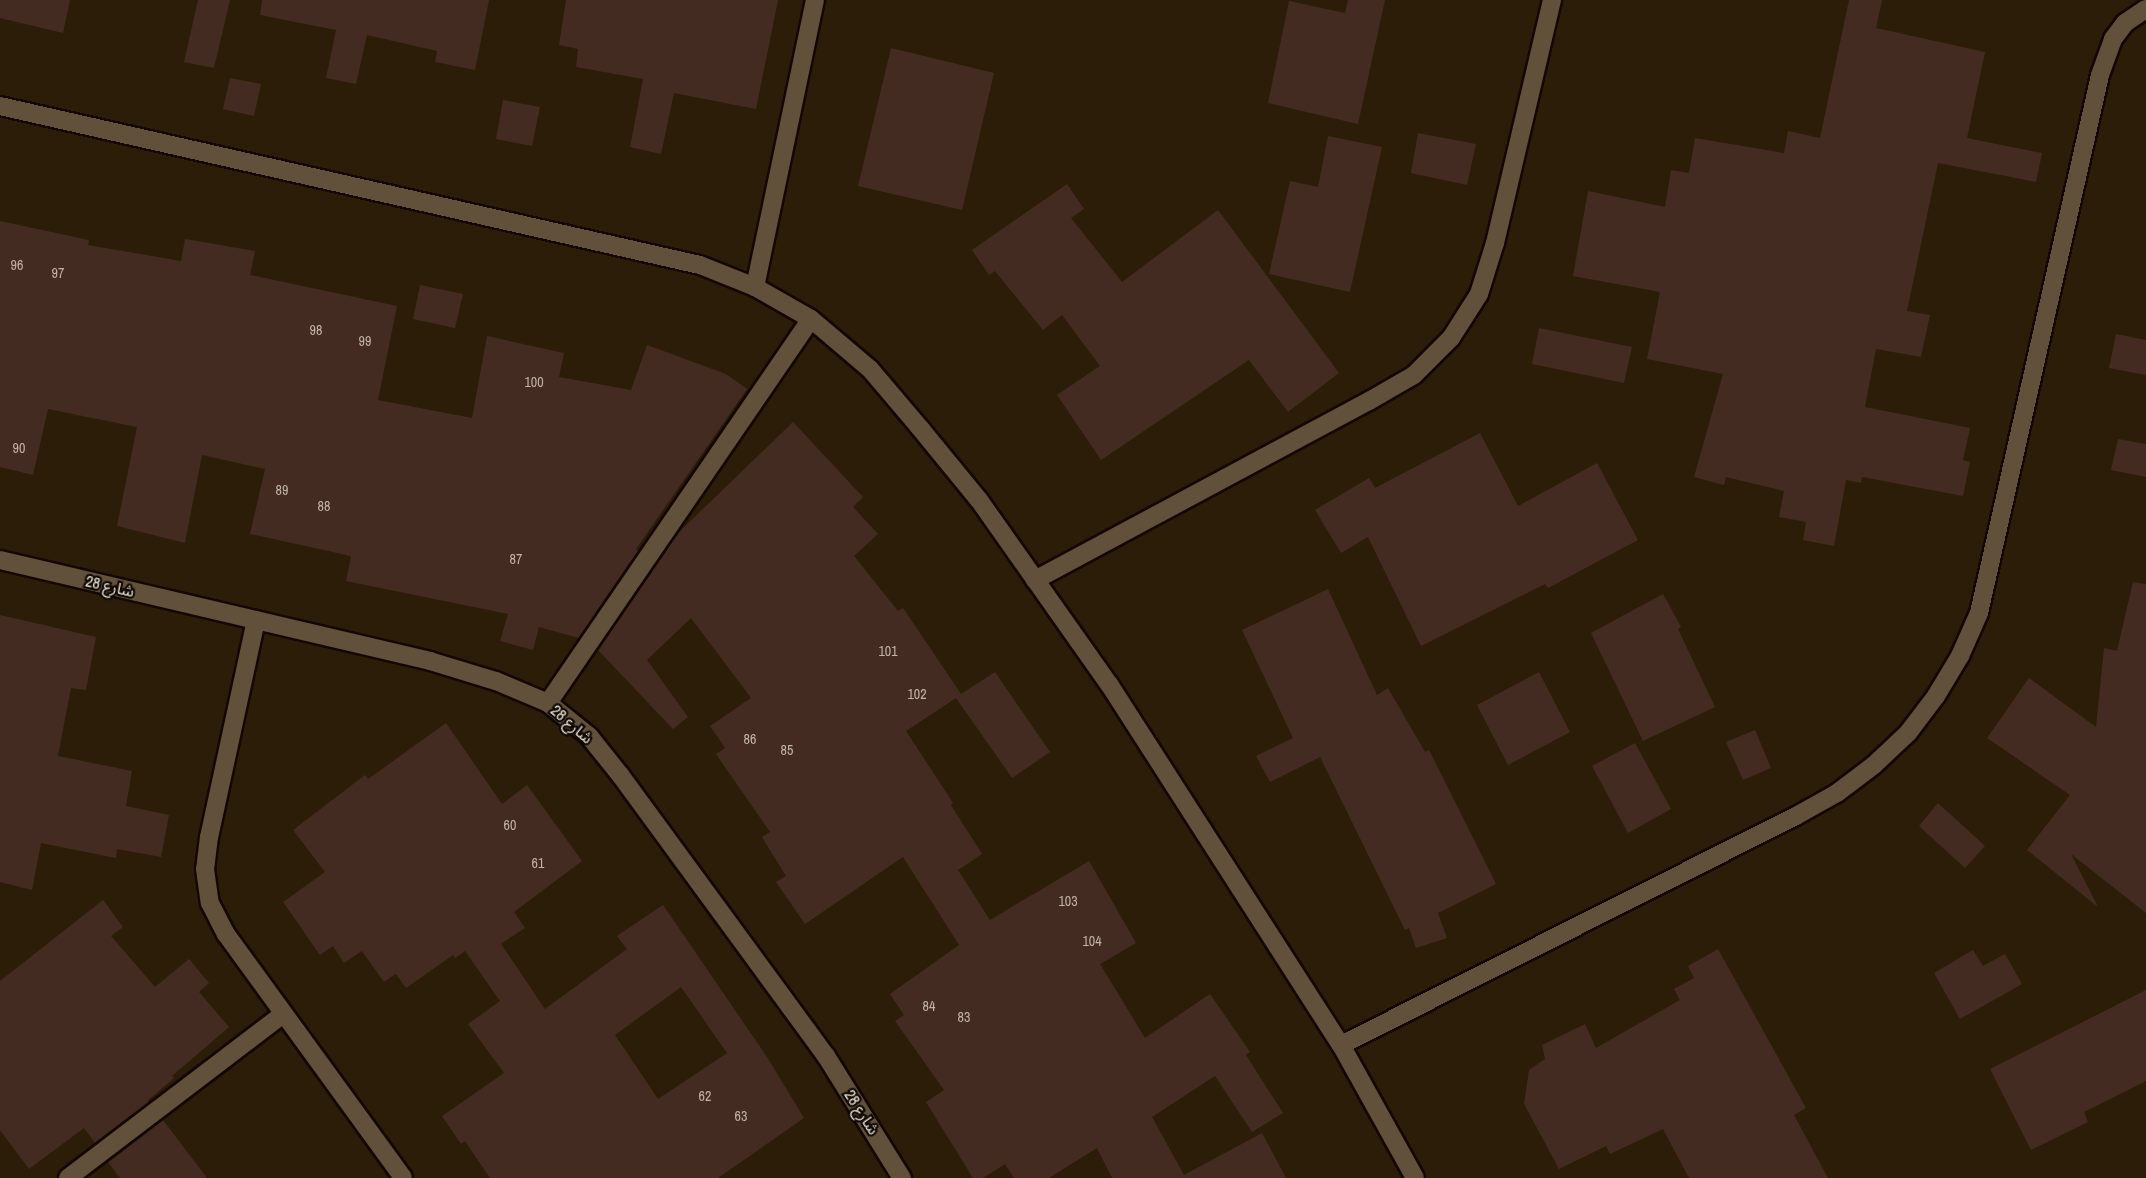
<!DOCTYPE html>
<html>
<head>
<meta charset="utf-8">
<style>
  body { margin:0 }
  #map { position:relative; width:2146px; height:1178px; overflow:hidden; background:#2c1d08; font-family:"Archivo Narrow","Noto Sans Arabic",sans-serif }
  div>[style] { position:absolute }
  .building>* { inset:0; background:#442b21 }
  .roads { filter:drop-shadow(2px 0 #140700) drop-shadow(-2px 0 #140700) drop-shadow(0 2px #140700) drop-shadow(0 -2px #140700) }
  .lane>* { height:18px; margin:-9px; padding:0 9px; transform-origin:9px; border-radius:9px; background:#61503a }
  .street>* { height:18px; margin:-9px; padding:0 9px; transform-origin:9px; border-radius:9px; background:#61503a }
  span { translate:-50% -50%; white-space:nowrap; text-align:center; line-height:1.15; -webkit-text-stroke:4.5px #0f0903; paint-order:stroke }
  .number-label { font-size:14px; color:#c1b3a7 }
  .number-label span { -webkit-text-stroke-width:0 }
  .street-label { font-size:16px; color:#ebe0d4 }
</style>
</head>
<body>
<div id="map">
  <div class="building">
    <i style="clip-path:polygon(0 0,70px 0,63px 33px,0 18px)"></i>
    <i style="clip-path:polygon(198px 0,230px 0,214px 68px,184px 62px)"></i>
    <i style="clip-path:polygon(262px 0,489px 0,475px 70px,435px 62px,437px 51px,367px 35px,356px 84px,326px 78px,336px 30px,260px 15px)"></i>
    <i style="clip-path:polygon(566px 0,778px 0,756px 109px,674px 93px,661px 154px,630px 147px,643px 79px,576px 67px,578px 49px,559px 45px)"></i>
    <i style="clip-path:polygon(1348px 0,1385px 0,1358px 124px,1268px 103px,1289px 1px,1345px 13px)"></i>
    <i style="clip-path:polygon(1849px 0,1882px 0,1876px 28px,1985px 52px,1967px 138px,2042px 153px,2036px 182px,1938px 163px,1907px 311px,1930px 315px,1921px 357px,1876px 349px,1865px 407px,1970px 428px,1963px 460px,1970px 462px,1963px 496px,1862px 477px,1861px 483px,1846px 480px,1834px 546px,1803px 540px,1806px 522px,1779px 517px,1784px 491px,1726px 477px,1724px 485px,1694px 477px,1723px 374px,1647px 359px,1660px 292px,1573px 276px,1588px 191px,1665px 207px,1671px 170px,1689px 173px,1695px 138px,1784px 153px,1788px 131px,1820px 138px)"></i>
    <i style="clip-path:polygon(891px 48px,994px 73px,962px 210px,858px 186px)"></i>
    <i style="clip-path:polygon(230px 78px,261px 84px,254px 116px,223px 109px)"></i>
    <i style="clip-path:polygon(503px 100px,540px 107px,532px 146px,496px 139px)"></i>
    <i style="clip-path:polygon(1418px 133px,1476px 144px,1467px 185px,1411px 173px)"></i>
    <i style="clip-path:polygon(1328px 136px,1382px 147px,1350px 292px,1269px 274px,1290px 181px,1318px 187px)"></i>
    <i style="clip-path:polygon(1067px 184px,1084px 209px,1071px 218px,1122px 282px,1218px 210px,1339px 373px,1288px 412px,1249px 360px,1101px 460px,1057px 395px,1100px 366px,1062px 315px,1043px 330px,995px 271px,989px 275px,972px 250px)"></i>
    <i style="clip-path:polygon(0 221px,89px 240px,88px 245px,181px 261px,185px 239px,255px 251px,250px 275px,397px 306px,378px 400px,472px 418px,487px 336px,564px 353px,559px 377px,631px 390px,647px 345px,726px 374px,747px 389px,636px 549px,638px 551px,579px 638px,539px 627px,533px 650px,500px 641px,508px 614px,346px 581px,351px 556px,250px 534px,265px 469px,202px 455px,185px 543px,117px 526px,137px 427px,48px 409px,33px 475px,0 467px)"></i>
    <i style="clip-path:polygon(420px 285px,463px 294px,455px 328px,413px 319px)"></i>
    <i style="clip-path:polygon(1539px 328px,1632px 347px,1624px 383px,1532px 364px)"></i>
    <i style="clip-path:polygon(2116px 334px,2146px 340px,2146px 375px,2109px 368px)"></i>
    <i style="clip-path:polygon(793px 422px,863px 497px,853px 507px,878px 534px,854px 556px,898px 611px,903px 608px,961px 694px,995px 672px,1050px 752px,1012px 778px,956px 698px,906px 731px,953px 803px,951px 805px,982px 854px,958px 870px,990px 920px,1089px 861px,1136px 943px,1100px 964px,1145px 1038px,1210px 994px,1250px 1052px,1246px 1055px,1283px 1113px,1252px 1132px,1215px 1076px,1152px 1117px,1184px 1175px,1262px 1133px,1286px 1178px,1112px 1178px,1097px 1148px,1049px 1178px,1014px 1178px,1005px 1164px,983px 1178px,973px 1178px,926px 1102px,944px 1090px,895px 1021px,904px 1015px,890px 994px,959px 945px,903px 857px,805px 924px,776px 882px,786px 876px,762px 837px,770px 832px,716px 754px,725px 748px,710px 726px,751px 698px,691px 618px,647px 660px,688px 717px,673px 729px,598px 650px,678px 533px)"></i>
    <i style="clip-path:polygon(1480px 433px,1518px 506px,1597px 463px,1638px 540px,1548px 588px,1545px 584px,1421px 646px,1368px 537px,1341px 553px,1315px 510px,1369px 478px,1375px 488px)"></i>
    <i style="clip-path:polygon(2118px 439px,2146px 444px,2146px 477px,2111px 470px)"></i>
    <i style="clip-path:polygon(2133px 582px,2146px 584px,2146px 913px,2071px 854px,2098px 907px,2027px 850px,2070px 795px,1987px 738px,2029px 678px,2096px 727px,2104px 648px,2117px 651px)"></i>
    <i style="clip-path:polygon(1328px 589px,1377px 695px,1388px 688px,1425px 752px,1429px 750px,1496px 884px,1438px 913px,1447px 938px,1416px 948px,1409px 928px,1405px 930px,1320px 757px,1270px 782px,1256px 756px,1293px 738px,1242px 630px)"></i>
    <i style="clip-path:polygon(1663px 594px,1681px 627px,1678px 629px,1715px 707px,1643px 741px,1591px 633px)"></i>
    <i style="clip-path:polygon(0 615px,96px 637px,86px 690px,71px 688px,58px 756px,132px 771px,126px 806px,169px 815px,161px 857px,117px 849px,116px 858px,41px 843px,32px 890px,0 882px)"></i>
    <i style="clip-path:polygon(1539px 672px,1570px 732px,1508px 765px,1477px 705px)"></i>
    <i style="clip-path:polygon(evenodd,446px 723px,502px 804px,527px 785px,582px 861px,514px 912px,525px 928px,501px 944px,545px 1009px,627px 949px,617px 936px,663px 905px,767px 1057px,804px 1118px,718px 1178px,490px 1178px,465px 1141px,461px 1144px,442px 1116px,504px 1073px,468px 1024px,500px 1001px,465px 951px,455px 958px,453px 955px,406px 988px,396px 974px,384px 982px,362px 951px,344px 963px,333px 946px,320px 955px,283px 902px,325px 872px,293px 830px,365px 775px,368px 779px,446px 723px,681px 987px,727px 1053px,658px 1099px,615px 1035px,681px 987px)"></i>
    <i style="clip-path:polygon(1755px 730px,1771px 768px,1743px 780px,1726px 742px)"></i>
    <i style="clip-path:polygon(1635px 743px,1671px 809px,1628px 833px,1592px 766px)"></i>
    <i style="clip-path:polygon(1938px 803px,1985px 846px,1965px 868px,1919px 826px)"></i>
    <i style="clip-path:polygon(103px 900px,123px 927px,111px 936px,155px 987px,189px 959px,209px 983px,199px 992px,229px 1027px,172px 1076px,174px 1078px,148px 1100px,149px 1102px,95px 1143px,84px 1128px,29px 1169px,0 1130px,0 981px)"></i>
    <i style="clip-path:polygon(1718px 949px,1806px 1108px,1794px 1115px,1828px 1178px,1689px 1178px,1663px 1129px,1610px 1154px,1606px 1146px,1559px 1169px,1524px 1104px,1529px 1070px,1545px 1059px,1542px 1045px,1585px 1024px,1596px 1048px,1680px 1000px,1674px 989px,1694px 978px,1688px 966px)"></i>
    <i style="clip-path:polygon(1973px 950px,1983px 966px,2005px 954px,2022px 984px,1960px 1019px,1934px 973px)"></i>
    <i style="clip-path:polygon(2146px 990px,2146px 1081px,2084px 1112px,2088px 1122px,2031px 1150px,1990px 1069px)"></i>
    <i style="clip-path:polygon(163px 1120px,207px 1178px,120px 1178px,108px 1162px)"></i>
  </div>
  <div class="roads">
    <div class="lane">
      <i style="left:755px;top:287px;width:293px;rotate:-78.2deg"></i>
      <i style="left:548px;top:703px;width:465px;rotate:-55.6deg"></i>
      <i style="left:68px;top:1178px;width:270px;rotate:-37.3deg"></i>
    </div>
    <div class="street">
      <i style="left:0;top:106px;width:718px;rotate:12.8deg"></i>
      <i style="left:700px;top:265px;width:59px;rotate:21.8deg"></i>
      <i style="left:755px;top:287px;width:64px;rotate:29.7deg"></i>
      <i style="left:811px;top:319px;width:77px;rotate:40.3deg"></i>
      <i style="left:870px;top:369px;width:77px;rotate:49.7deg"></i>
      <i style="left:920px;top:428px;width:93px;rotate:50.7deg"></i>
      <i style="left:979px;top:500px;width:225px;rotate:54.8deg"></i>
      <i style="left:1109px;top:684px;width:429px;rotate:57.3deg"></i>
      <i style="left:1341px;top:1045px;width:152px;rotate:60.9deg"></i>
      <i style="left:0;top:560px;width:442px;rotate:13.2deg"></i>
      <i style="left:430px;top:661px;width:69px;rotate:16.9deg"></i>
      <i style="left:496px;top:681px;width:56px;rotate:22.9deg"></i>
      <i style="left:548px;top:703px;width:53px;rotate:38.8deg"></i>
      <i style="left:589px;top:736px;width:51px;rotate:51.3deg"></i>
      <i style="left:621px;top:776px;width:347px;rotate:53.8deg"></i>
      <i style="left:826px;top:1056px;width:144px;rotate:58.1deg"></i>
      <i style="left:1035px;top:580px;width:379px;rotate:-28.2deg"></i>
      <i style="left:1369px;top:401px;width:52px;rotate:-30deg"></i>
      <i style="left:1414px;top:375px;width:52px;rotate:-45deg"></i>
      <i style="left:1451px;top:338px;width:52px;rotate:-57.5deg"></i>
      <i style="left:1479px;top:294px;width:53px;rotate:-72.6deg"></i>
      <i style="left:1495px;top:243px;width:250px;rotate:-76.8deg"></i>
      <i style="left:256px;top:620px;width:222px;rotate:102.2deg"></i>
      <i style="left:209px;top:837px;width:32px;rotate:97deg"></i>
      <i style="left:205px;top:869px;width:34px;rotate:82deg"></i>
      <i style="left:210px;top:903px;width:35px;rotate:63deg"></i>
      <i style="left:226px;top:934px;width:301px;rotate:54deg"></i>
      <i style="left:1341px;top:1045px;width:509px;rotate:-26.72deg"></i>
      <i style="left:1796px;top:816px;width:47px;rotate:-29.3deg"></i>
      <i style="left:1837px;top:793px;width:46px;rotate:-37.1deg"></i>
      <i style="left:1874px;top:765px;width:47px;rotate:-43.3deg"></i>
      <i style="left:1908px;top:733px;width:46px;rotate:-52.9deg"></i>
      <i style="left:1936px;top:696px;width:47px;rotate:-59deg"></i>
      <i style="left:1960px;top:656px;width:47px;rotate:-66.2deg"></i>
      <i style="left:1979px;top:613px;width:551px;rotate:-77.32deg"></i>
      <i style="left:2100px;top:75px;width:38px;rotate:-70deg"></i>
      <i style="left:2113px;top:39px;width:20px;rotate:-53deg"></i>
      <i style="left:2125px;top:23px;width:25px;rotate:-34deg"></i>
    </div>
  </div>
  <div class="number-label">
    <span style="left:17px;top:265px">96</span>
    <span style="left:58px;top:273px">97</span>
    <span style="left:316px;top:330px">98</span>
    <span style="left:365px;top:341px">99</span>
    <span style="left:534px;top:382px">100</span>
    <span style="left:19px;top:448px">90</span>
    <span style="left:282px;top:490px">89</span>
    <span style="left:324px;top:506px">88</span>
    <span style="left:516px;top:559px">87</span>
    <span style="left:888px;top:651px">101</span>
    <span style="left:917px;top:694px">102</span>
    <span style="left:750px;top:739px">86</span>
    <span style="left:787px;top:750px">85</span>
    <span style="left:510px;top:825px">60</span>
    <span style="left:538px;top:863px">61</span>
    <span style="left:1068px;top:901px">103</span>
    <span style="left:1092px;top:941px">104</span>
    <span style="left:929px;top:1006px">84</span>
    <span style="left:964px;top:1017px">83</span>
    <span style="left:705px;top:1096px">62</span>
    <span style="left:741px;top:1116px">63</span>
  </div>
  <div class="street-label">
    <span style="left:110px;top:586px;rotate:13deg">شارع 28</span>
    <span style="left:572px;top:724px;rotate:41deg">شارع 28</span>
    <span style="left:862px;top:1112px;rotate:57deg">شارع 28</span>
  </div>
</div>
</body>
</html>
